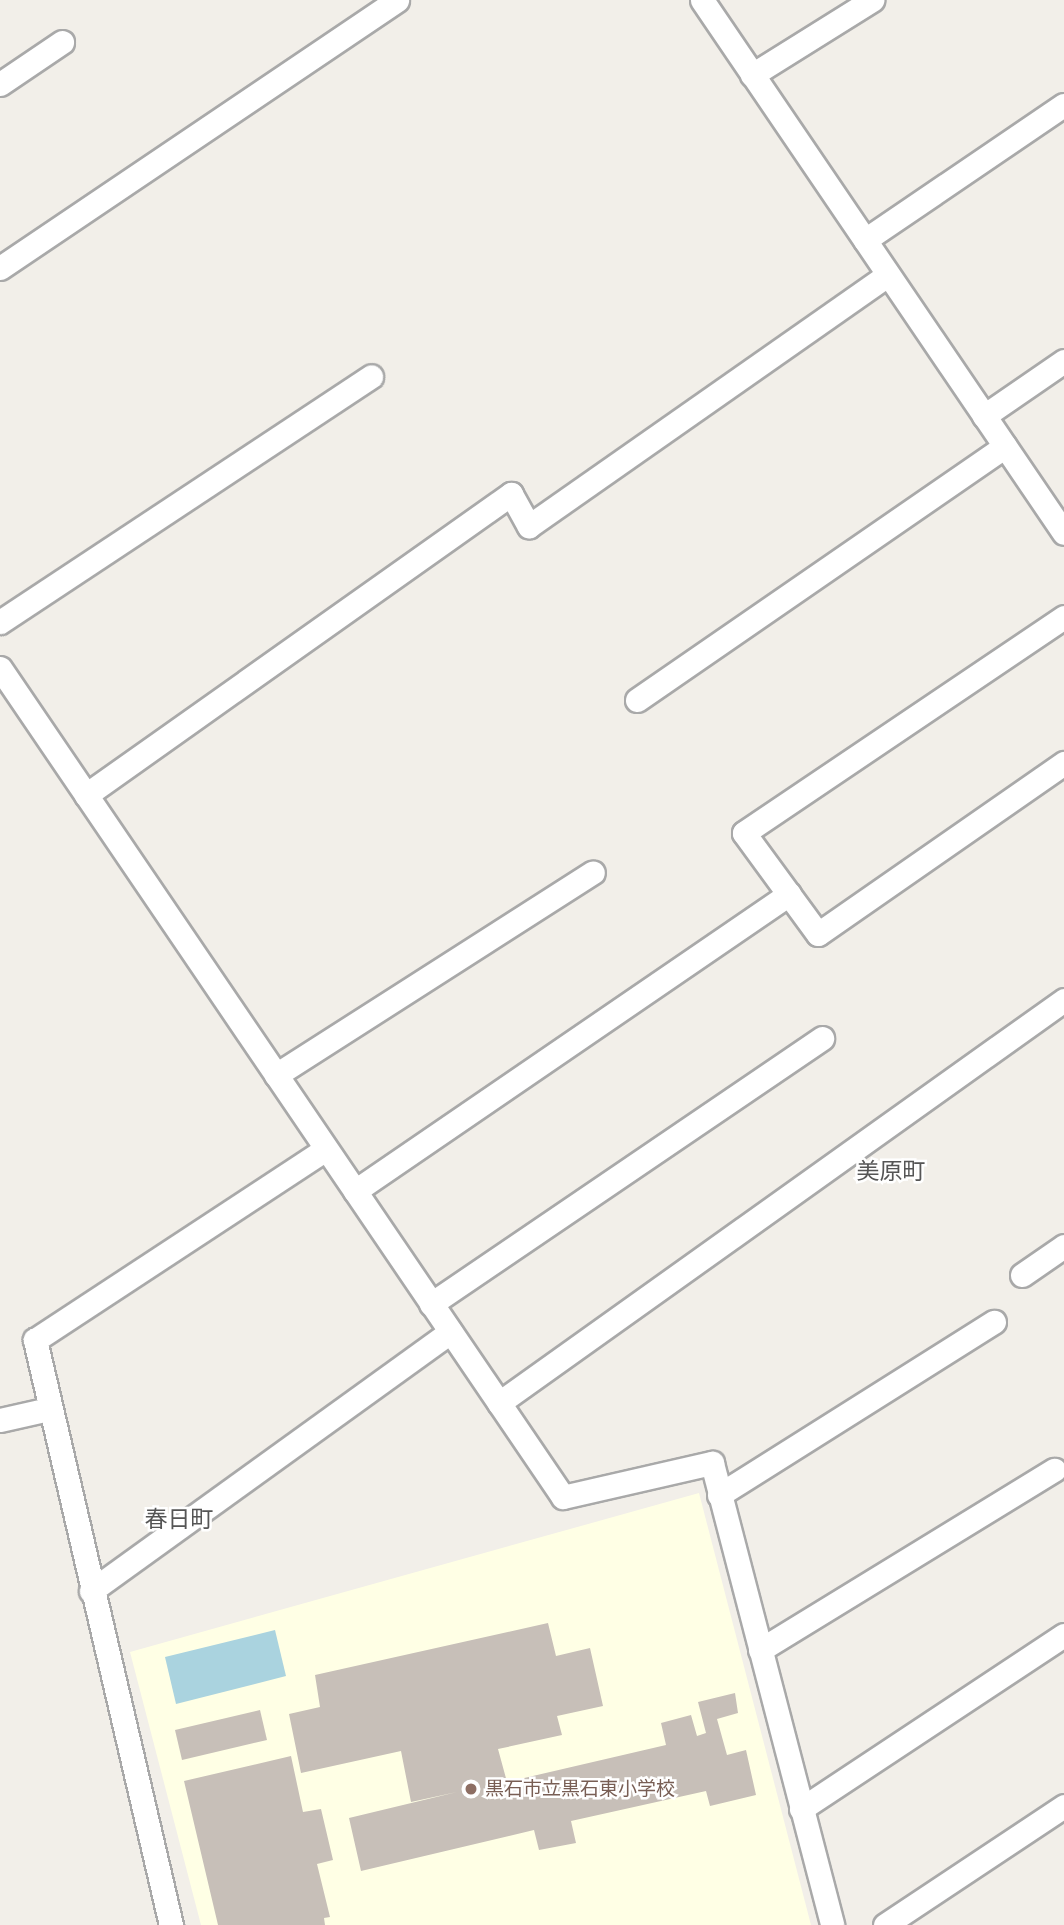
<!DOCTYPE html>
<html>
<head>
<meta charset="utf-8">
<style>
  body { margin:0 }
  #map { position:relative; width:1064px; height:1925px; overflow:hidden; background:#f2efe9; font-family:Poppins,"Noto Sans JP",sans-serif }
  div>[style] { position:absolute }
  .education>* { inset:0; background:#ffffe5 }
  .water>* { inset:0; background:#aad3df }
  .building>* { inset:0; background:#c7bfb8 }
  .roads { filter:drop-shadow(2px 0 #a9a9a9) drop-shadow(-2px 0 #a9a9a9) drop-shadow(0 2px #a9a9a9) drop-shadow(0 -2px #a9a9a9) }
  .street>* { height:23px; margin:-11.5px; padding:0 11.5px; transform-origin:11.5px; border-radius:11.5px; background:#fff }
  .dots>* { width:19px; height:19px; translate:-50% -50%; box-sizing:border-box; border:4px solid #fff; border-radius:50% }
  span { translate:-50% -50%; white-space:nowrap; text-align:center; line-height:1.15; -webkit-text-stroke:5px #fff; paint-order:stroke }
  .education-label { font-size:19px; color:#785e54 }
  .left { translate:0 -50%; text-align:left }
  .quarter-label { font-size:23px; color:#555 }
</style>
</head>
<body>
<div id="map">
  <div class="education">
    <i style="clip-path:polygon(699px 1493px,811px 1925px,201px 1925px,130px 1652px)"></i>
  </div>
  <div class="water">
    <i style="clip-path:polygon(275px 1630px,286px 1676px,176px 1704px,165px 1657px)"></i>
  </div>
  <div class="building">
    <i style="clip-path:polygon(548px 1623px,556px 1656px,590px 1648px,603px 1706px,557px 1716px,562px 1735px,498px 1749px,507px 1782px,666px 1745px,661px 1723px,691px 1715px,697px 1736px,706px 1733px,698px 1702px,735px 1693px,738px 1713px,717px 1719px,727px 1755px,746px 1750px,756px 1795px,710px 1806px,706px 1791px,571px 1821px,576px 1843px,539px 1850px,534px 1830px,361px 1871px,349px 1818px,457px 1792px,411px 1802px,401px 1751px,301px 1773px,289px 1714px,320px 1707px,315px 1675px)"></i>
    <i style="clip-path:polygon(260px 1710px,267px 1740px,182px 1760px,175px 1730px)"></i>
    <i style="clip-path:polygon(291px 1756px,303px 1812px,321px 1809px,333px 1860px,317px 1864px,330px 1917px,324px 1918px,325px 1925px,218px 1925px,184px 1781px)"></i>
  </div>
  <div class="roads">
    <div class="street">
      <i style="left:702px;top:0;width:644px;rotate:55.82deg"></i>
      <i style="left:752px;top:75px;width:142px;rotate:-32deg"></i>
      <i style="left:0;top:84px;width:75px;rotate:-34.1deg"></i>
      <i style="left:865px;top:240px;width:240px;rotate:-34.2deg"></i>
      <i style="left:0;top:268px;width:479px;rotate:-34deg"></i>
      <i style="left:984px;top:416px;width:97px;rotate:-34.5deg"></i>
      <i style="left:1064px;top:617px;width:386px;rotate:146deg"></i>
      <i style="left:744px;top:833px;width:125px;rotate:53.8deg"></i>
      <i style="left:818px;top:934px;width:300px;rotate:-34.8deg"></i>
      <i style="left:0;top:622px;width:445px;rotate:-33.5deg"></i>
      <i style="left:0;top:668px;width:1002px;rotate:55.82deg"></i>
      <i style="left:563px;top:1497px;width:153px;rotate:-12.9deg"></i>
      <i style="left:712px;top:1463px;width:477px;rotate:75.4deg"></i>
      <i style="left:637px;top:700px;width:447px;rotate:-34.6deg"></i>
      <i style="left:86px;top:795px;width:521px;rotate:-35.31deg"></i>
      <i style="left:511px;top:494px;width:37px;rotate:61deg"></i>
      <i style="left:529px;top:526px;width:438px;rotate:-35deg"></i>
      <i style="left:276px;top:1075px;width:376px;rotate:-32.6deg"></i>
      <i style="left:355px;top:1191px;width:526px;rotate:-34.39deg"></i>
      <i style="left:1022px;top:1275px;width:51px;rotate:-34.6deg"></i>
      <i style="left:431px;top:1304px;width:473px;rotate:-34.2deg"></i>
      <i style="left:499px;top:1403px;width:694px;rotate:-35.5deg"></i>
      <i style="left:0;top:1420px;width:50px;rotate:-12.7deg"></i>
      <i style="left:719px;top:1495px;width:325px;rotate:-32.2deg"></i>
      <i style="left:91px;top:1591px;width:443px;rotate:-35.8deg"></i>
      <i style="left:760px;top:1650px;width:345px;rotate:-31.5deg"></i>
      <i style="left:801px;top:1809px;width:315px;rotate:-33.5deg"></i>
      <i style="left:171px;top:1925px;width:601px;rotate:-103.09deg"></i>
      <i style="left:35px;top:1340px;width:348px;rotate:-33.3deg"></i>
      <i style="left:885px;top:1925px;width:215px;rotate:-33.6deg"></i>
    </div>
  </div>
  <div class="dots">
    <i style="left:471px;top:1789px;background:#8d6e63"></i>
  </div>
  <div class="education-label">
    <span class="left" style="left:485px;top:1789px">黒石市立黒石東小学校</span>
  </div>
  <div class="quarter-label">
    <span style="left:891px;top:1171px">美原町</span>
    <span style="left:179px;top:1519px">春日町</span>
  </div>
</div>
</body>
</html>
